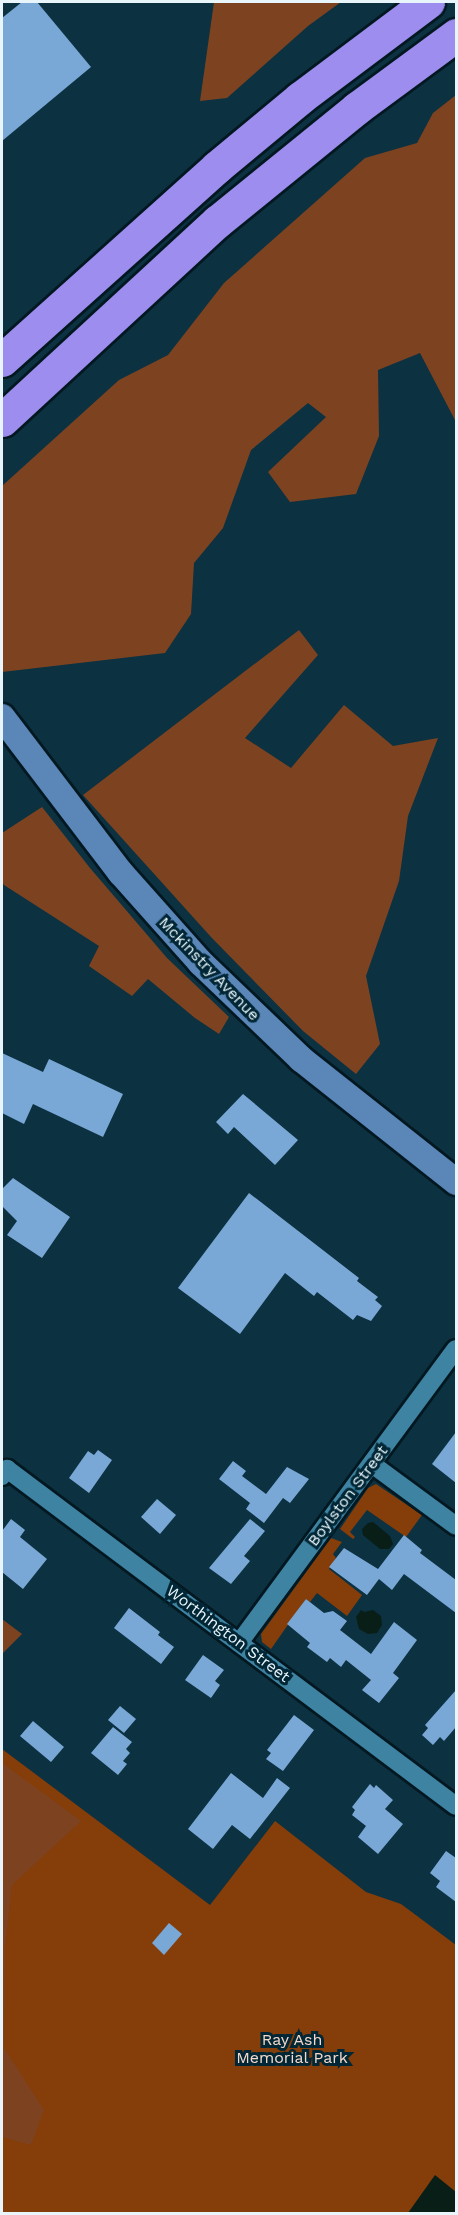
<!DOCTYPE html>
<html>
<head>
<meta charset="utf-8">
<style>
  body { margin:0 }
  #map { position:relative; width:458px; height:2215px; overflow:hidden; background:#0c3141; font-family:"Work Sans",sans-serif }
  div>[style] { position:absolute }
  .green>* { inset:0; background:#853d09 }
  .forest>* { inset:0; background:#7d4320 }
  .water>* { inset:0; background:#091e17 }
  .building>* { inset:0; background:#7aa8d6 }
  .roads { filter:drop-shadow(2px 0 #031821) drop-shadow(-2px 0 #031821) drop-shadow(0 2px #031821) drop-shadow(0 -2px #031821) }
  .street>* { height:18px; margin:-9px; padding:0 9px; transform-origin:9px; border-radius:9px; background:#3e83a1 }
  .secondary>* { height:26px; margin:-13px; padding:0 13px; transform-origin:13px; border-radius:13px; background:#5a86b8 }
  .highway>* { height:33px; margin:-16.5px; padding:0 16.5px; transform-origin:16.5px; border-radius:16.5px; background:#9c8def }
  span { translate:-50% -50%; white-space:nowrap; text-align:center; line-height:1.15; -webkit-text-stroke:6px #012736; paint-order:stroke }
  .street-label { font-size:16px; color:#e8f6fc }
  .park-label { font-size:16px; color:#f5d9ca }
  .frame { position:absolute; inset:0; border:3px solid #e8f6fc; pointer-events:none }
</style>
</head>
<body>
<div id="map">
  <div class="green">
    <i style="clip-path:polygon(376px 1484px,422px 1515px,406px 1537px,367px 1510px,350px 1532px,355px 1537px,353px 1539px,340px 1529px,368px 1488px)"></i>
    <i style="clip-path:polygon(331px 1538px,342px 1542px,333px 1554px,336px 1558px,329px 1569px,362px 1595px,347px 1616px,317px 1593px,310px 1602px,306px 1599px,271px 1649px,262px 1642px,261px 1634px)"></i>
    <i style="clip-path:polygon(2px 1749px,210px 1905px,275px 1821px,366px 1892px,401px 1904px,456px 1945px,456px 2213px,2px 2213px)"></i>
  </div>
  <div class="forest">
    <i style="clip-path:polygon(214px 2px,341px 2px,308px 26px,227px 98px,200px 101px)"></i>
    <i style="clip-path:polygon(456px 95px,456px 422px,420px 353px,378px 370px,379px 436px,356px 494px,290px 502px,268px 472px,326px 417px,308px 403px,251px 450px,223px 528px,194px 563px,191px 614px,165px 653px,2px 672px,2px 486px,119px 380px,168px 355px,224px 283px,365px 158px,417px 143px,433px 113px)"></i>
    <i style="clip-path:polygon(299px 630px,318px 655px,245px 738px,291px 768px,344px 705px,393px 746px,438px 738px,408px 816px,399px 881px,366px 976px,380px 1044px,356px 1074px,303px 1031px,211px 937px,83px 795px)"></i>
    <i style="clip-path:polygon(42px 807px,90px 868px,167px 958px,229px 1017px,219px 1034px,195px 1018px,148px 979px,132px 996px,89px 966px,99px 946px,4px 885px,2px 882px,2px 833px)"></i>
    <i style="clip-path:polygon(2px 1619px,22px 1634px,2px 1654px)"></i>
    <i style="clip-path:polygon(2px 1763px,81px 1821px,12px 1885px,5px 1947px,4px 2048px,44px 2110px,31px 2145px,2px 2137px)"></i>
  </div>
  <div class="water">
    <i style="clip-path:polygon(373px 1522px,390px 1536px,393px 1544px,389px 1549px,380px 1549px,363px 1535px,362px 1529px,368px 1523px)"></i>
    <i style="clip-path:polygon(361px 1610px,364px 1612px,373px 1610px,381px 1616px,382px 1625px,377px 1633px,368px 1634px,359px 1629px,356px 1617px)"></i>
    <i style="clip-path:polygon(435px 2175px,456px 2192px,456px 2213px,408px 2213px)"></i>
  </div>
  <div class="building">
    <i style="clip-path:polygon(22px 2px,37px 2px,91px 67px,2px 141px,2px 18px)"></i>
    <i style="clip-path:polygon(2px 1053px,43px 1072px,49px 1059px,123px 1094px,103px 1137px,33px 1104px,24px 1124px,2px 1113px)"></i>
    <i style="clip-path:polygon(243px 1094px,298px 1140px,275px 1165px,234px 1127px,228px 1134px,216px 1122px)"></i>
    <i style="clip-path:polygon(13px 1178px,70px 1217px,42px 1258px,7px 1235px,17px 1221px,2px 1206px,2px 1189px)"></i>
    <i style="clip-path:polygon(249px 1193px,359px 1278px,357px 1281px,378px 1297px,375px 1300px,382px 1306px,371px 1321px,357px 1315px,353px 1320px,317px 1292px,314px 1296px,285px 1273px,240px 1334px,178px 1288px)"></i>
    <i style="clip-path:polygon(456px 1432px,456px 1483px,432px 1464px)"></i>
    <i style="clip-path:polygon(98px 1450px,112px 1460px,89px 1493px,69px 1478px,88px 1451px,94px 1455px)"></i>
    <i style="clip-path:polygon(233px 1461px,246px 1471px,242px 1476px,266px 1494px,287px 1467px,309px 1479px,290px 1503px,283px 1498px,264px 1523px,246px 1509px,250px 1503px,219px 1479px)"></i>
    <i style="clip-path:polygon(157px 1499px,176px 1515px,160px 1534px,141px 1517px)"></i>
    <i style="clip-path:polygon(11px 1519px,25px 1530px,20px 1537px,47px 1559px,23px 1589px,2px 1572px,2px 1531px)"></i>
    <i style="clip-path:polygon(250px 1519px,265px 1531px,244px 1556px,250px 1561px,231px 1584px,209px 1568px)"></i>
    <i style="clip-path:polygon(404px 1535px,422px 1550px,420px 1553px,456px 1580px,456px 1613px,404px 1574px,392px 1590px,379px 1579px,367px 1595px,329px 1567px,344px 1548px,378px 1569px)"></i>
    <i style="clip-path:polygon(306px 1599px,324px 1613px,333px 1611px,347px 1621px,340px 1630px,371px 1654px,394px 1622px,417px 1640px,393px 1673px,399px 1678px,379px 1703px,362px 1690px,371px 1680px,346px 1660px,341px 1667px,330px 1658px,327px 1662px,307px 1647px,310px 1643px,287px 1624px)"></i>
    <i style="clip-path:polygon(129px 1608px,160px 1632px,158px 1635px,174px 1647px,161px 1664px,114px 1628px)"></i>
    <i style="clip-path:polygon(203px 1655px,224px 1670px,215px 1681px,220px 1685px,211px 1698px,185px 1680px)"></i>
    <i style="clip-path:polygon(456px 1690px,456px 1727px,444px 1741px,440px 1737px,433px 1745px,422px 1735px,428px 1728px,425px 1725px)"></i>
    <i style="clip-path:polygon(120px 1706px,136px 1719px,124px 1733px,108px 1720px)"></i>
    <i style="clip-path:polygon(294px 1715px,314px 1730px,283px 1771px,266px 1759px,271px 1753px,267px 1750px)"></i>
    <i style="clip-path:polygon(33px 1721px,64px 1747px,51px 1762px,20px 1736px)"></i>
    <i style="clip-path:polygon(113px 1727px,132px 1742px,126px 1749px,130px 1753px,123px 1761px,127px 1764px,118px 1775px,91px 1753px)"></i>
    <i style="clip-path:polygon(231px 1773px,263px 1798px,277px 1778px,290px 1788px,250px 1839px,232px 1825px,213px 1849px,188px 1829px)"></i>
    <i style="clip-path:polygon(370px 1784px,374px 1788px,376px 1785px,393px 1800px,385px 1809px,403px 1824px,378px 1854px,358px 1837px,366px 1826px,352px 1815px,355px 1810px,352px 1807px)"></i>
    <i style="clip-path:polygon(446px 1851px,456px 1858px,456px 1902px,436px 1887px,440px 1881px,430px 1873px)"></i>
    <i style="clip-path:polygon(169px 1923px,182px 1934px,164px 1955px,152px 1943px)"></i>
  </div>
  <div class="roads">
    <div class="street">
      <i style="left:372px;top:1464px;width:104px;rotate:36.4deg"></i>
      <i style="left:2px;top:1476px;width:9px;rotate:-54deg"></i>
      <i style="left:7px;top:1469px;width:561px;rotate:36.89deg"></i>
      <i style="left:239px;top:1643px;width:365px;rotate:-53.6deg"></i>
    </div>
    <div class="secondary">
      <i style="left:2px;top:717px;width:196px;rotate:52.7deg"></i>
      <i style="left:121px;top:873px;width:120px;rotate:48.4deg"></i>
      <i style="left:201px;top:963px;width:139px;rotate:43.8deg"></i>
      <i style="left:301px;top:1059px;width:198px;rotate:38.4deg"></i>
    </div>
    <div class="highway">
      <i style="left:2px;top:360px;width:289px;rotate:-41.9deg"></i>
      <i style="left:217px;top:167px;width:108px;rotate:-39.7deg"></i>
      <i style="left:300px;top:98px;width:160px;rotate:-36.9deg"></i>
      <i style="left:2px;top:420px;width:294px;rotate:-42.7deg"></i>
      <i style="left:218px;top:221px;width:179px;rotate:-39.1deg"></i>
      <i style="left:357px;top:108px;width:123px;rotate:-36.4deg"></i>
    </div>
  </div>
  <div class="street-label">
    <span style="left:209px;top:969px;rotate:46deg">Mckinstry Avenue</span>
    <span style="left:348px;top:1496px;rotate:-53deg">Boylston Street</span>
    <span style="left:228px;top:1634px;rotate:37deg">Worthington Street</span>
  </div>
  <div class="park-label">
    <span style="left:292px;top:2049px">Ray Ash<br>Memorial Park</span>
  </div>
  <div class="frame"></div>
</div>
</body>
</html>
